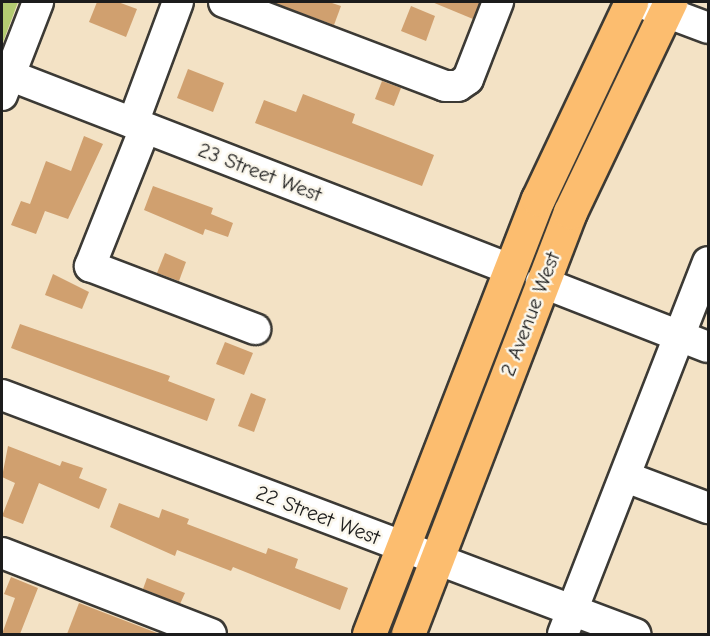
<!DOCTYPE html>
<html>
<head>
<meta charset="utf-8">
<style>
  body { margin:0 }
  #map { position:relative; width:710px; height:636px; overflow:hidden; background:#f3e2c5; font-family:"Comic Neue",sans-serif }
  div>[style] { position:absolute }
  .green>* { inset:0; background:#b4cc72 }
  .building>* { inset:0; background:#d0a06f }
  .roads { filter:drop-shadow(2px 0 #3c3a35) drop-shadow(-2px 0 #3c3a35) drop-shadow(0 2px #3c3a35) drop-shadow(0 -2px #3c3a35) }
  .minor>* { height:30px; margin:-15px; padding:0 15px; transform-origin:15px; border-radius:15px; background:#fff }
  .highway>* { height:33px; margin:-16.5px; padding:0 16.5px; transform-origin:16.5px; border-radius:16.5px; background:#fcbd6f }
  span { translate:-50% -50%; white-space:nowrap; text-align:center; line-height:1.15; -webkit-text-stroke:5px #fbf7ec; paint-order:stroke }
  .street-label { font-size:21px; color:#1c1c1c }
  .frame { position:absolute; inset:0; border:3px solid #1c1c1c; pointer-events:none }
</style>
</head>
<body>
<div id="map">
  <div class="green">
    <i style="clip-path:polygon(2px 2px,18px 2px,2px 45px)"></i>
  </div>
  <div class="building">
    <i style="clip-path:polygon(97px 2px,118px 2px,137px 9px,126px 37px,89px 22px)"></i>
    <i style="clip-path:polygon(271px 2px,329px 2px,341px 6px,334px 25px)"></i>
    <i style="clip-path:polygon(432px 2px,480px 2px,473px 19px)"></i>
    <i style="clip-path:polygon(411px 6px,435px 16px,426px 41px,401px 31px)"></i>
    <i style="clip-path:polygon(188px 69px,224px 83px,213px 112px,177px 98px)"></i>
    <i style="clip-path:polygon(382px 81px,401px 88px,394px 106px,375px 99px)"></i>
    <i style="clip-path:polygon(303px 94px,355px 114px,352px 123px,434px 155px,422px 186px,255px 123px,264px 100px,296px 112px)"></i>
    <i style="clip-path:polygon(84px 136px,103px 144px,68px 219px,45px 211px,36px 234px,11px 225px,21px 201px,30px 204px,46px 161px,71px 171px)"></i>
    <i style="clip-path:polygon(153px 186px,213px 208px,211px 214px,233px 223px,228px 237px,205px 229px,203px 235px,144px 210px)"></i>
    <i style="clip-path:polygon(165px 253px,186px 262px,179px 281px,157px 273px)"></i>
    <i style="clip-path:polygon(53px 274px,89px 292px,82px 309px,45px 295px)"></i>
    <i style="clip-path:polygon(20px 324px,170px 376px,168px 381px,215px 399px,207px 421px,11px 348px)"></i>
    <i style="clip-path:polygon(225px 342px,253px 353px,244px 375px,216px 364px)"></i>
    <i style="clip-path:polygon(251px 393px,266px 399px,254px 432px,238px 426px)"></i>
    <i style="clip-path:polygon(8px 446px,60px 466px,62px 461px,83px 468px,79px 478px,107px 489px,99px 509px,39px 483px,23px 524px,2px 516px,15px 483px,2px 477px)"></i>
    <i style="clip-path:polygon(119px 503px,159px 518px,162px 509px,189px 519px,187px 524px,266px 554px,268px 548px,298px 559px,295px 568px,348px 588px,340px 610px,233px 567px,231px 571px,177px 550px,175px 556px,110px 527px)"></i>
    <i style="clip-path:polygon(11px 577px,38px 588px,20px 634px,2px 634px,15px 598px,4px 594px)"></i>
    <i style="clip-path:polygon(147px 578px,185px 593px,180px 604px,143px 589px)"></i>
    <i style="clip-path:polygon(79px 603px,157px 633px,156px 634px,67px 634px)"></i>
  </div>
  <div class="roads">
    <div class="minor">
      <i style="left:224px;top:2px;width:236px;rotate:20.8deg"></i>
      <i style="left:445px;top:86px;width:13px"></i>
      <i style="left:458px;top:86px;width:12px;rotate:-35deg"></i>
      <i style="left:468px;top:79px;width:83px;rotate:-68.7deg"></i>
      <i style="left:639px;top:2px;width:74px;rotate:20.6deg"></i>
      <i style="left:9px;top:75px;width:537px;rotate:21.17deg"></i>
      <i style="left:2px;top:95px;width:100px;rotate:-68.8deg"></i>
      <i style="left:133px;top:123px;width:129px;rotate:-69.6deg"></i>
      <i style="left:145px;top:128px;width:149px;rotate:111.7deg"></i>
      <i style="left:90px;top:266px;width:177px;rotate:20.9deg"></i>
      <i style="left:541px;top:282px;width:179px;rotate:21.3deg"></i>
      <i style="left:2px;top:395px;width:677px;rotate:20.68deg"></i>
      <i style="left:626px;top:477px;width:88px;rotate:20.7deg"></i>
      <i style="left:2px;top:553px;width:224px;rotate:21.2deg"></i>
      <i style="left:563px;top:634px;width:399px;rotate:-68.7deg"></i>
    </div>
    <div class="highway">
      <i style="left:369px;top:634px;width:467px;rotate:-68.8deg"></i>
      <i style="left:538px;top:199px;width:218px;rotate:-64.7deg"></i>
      <i style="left:408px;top:634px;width:452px;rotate:-69deg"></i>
      <i style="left:570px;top:212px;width:233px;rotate:-64.5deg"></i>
    </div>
  </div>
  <div class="street-label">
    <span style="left:260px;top:172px;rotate:21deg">23 Street West</span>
    <span style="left:530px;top:314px;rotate:-69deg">2 Avenue West</span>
    <span style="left:318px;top:515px;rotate:21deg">22 Street West</span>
  </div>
  <div class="frame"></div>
</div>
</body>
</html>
